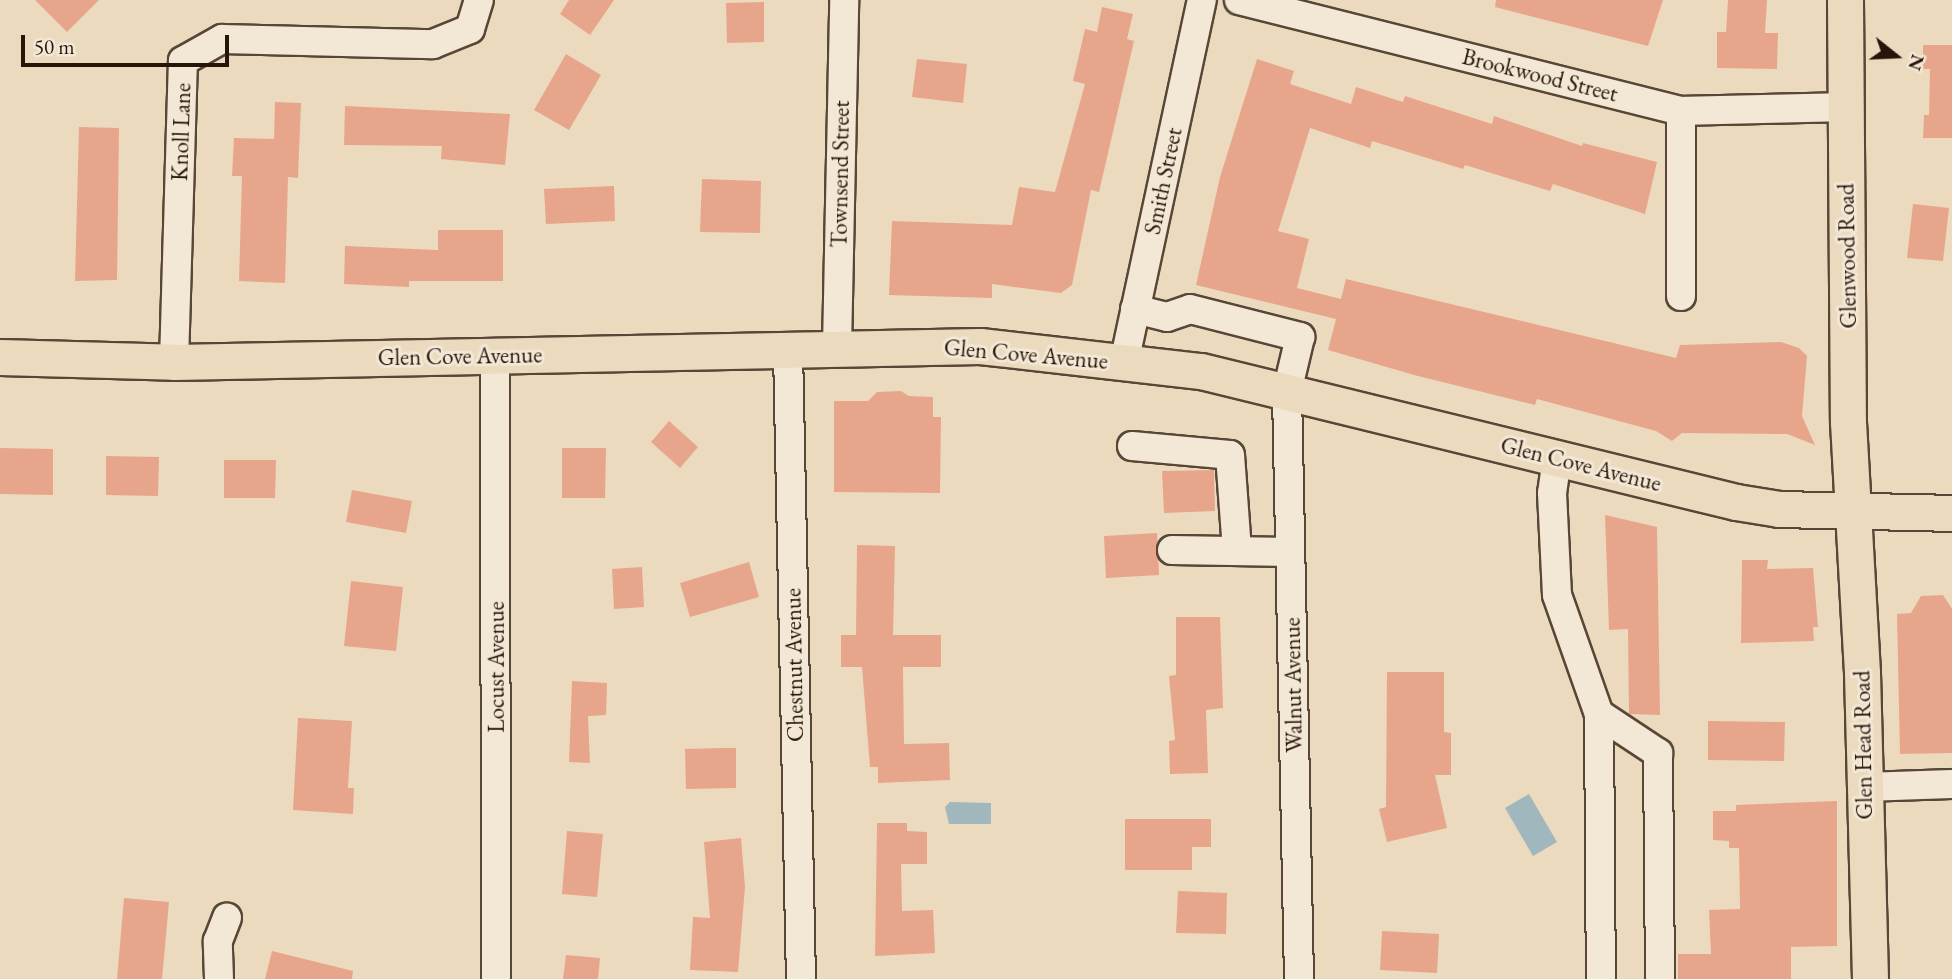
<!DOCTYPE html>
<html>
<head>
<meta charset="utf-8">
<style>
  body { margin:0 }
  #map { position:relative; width:1952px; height:979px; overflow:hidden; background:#ecdabf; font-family:"EB Garamond",serif }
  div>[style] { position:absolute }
  .water>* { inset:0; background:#a0b7be }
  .building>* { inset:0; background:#e7a68b }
  .roads { filter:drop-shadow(2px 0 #584636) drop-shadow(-2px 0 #584636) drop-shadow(0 2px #584636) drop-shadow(0 -2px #584636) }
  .minor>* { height:28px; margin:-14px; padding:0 14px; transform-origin:14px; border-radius:14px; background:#f3e7d5 }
  .major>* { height:35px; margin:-17.5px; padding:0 17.5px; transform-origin:17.5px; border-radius:17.5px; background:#ecdabf }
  span { translate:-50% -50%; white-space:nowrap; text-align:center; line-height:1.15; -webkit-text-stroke:6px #f3e7d5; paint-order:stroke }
  .street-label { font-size:23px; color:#271509 }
  .north { position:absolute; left:1861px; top:21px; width:70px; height:70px; -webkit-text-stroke:5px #f3e7d5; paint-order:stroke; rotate:108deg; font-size:19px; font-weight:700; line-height:28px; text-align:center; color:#271509 }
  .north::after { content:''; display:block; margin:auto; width:24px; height:32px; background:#271509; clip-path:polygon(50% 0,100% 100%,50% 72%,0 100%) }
  .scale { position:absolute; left:21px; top:35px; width:208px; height:32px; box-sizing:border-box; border:4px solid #271509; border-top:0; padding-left:9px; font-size:21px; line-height:24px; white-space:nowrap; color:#271509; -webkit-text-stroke:5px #f3e7d5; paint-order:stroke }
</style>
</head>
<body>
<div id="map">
  <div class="water">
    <i style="clip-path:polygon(1529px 794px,1557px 842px,1533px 856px,1505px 808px)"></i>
    <i style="clip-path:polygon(950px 802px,991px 803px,991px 824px,949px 824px,945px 807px)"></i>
  </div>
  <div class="building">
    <i style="clip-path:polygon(35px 0,99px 0,67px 32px)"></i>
    <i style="clip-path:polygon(569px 0,614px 0,590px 35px,560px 14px)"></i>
    <i style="clip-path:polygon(1496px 0,1663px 0,1648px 46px,1495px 7px)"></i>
    <i style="clip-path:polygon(1728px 0,1767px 0,1765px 33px,1778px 33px,1777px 69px,1717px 68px,1717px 32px,1726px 32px)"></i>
    <i style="clip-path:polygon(764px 2px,764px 42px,727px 43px,726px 3px)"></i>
    <i style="clip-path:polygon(1102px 7px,1133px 14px,1127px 39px,1134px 41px,1099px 192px,1091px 190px,1072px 285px,1061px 293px,992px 284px,992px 298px,889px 295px,892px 221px,1012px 225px,1019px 187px,1055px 192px,1085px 84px,1073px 81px,1085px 29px,1097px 32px)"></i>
    <i style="clip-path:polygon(1923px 45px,1952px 45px,1952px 138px,1923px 138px,1924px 115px,1929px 115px,1930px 69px,1923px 69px)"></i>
    <i style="clip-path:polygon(566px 54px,601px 75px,569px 130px,534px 110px)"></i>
    <i style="clip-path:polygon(917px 59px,967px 64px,963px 103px,912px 97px)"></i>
    <i style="clip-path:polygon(1257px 59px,1294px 71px,1290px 84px,1351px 104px,1356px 87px,1403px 102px,1405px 96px,1492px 124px,1494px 116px,1582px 146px,1583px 143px,1657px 162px,1645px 214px,1553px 184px,1550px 191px,1465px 165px,1463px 169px,1372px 141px,1370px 148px,1310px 128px,1278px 231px,1309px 239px,1297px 288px,1341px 299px,1346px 279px,1676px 358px,1680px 345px,1781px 342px,1799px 348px,1807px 356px,1802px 416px,1815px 445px,1787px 434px,1682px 433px,1672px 441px,1656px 431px,1537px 399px,1535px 405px,1414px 375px,1328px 350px,1336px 319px,1196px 285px,1220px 177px)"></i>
    <i style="clip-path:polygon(275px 102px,301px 103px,298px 178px,288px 177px,285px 283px,239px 281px,242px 176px,232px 176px,234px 138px,274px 139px)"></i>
    <i style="clip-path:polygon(345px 106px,510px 114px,505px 165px,441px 159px,442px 146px,344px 145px)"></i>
    <i style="clip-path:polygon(79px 127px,119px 128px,117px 280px,75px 281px)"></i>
    <i style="clip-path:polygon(702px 179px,761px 181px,760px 233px,700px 232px)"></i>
    <i style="clip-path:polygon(614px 186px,615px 221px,546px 224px,544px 189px)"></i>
    <i style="clip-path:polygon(1913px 204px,1949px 208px,1943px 261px,1907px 258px)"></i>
    <i style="clip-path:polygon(438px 230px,503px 230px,503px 281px,409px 281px,409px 287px,344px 284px,345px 246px,438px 250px)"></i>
    <i style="clip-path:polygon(901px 391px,909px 396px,933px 397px,933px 417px,941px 417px,940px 493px,834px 492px,834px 401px,868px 401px,877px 392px)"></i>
    <i style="clip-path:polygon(669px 421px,698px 447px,680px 468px,651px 442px)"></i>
    <i style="clip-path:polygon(0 448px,53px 449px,53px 495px,0 494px)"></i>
    <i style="clip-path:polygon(562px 448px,606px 448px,605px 498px,562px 498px)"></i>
    <i style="clip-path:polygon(106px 456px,159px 457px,158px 496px,106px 495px)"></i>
    <i style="clip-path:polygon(224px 460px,276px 460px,275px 498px,224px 498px)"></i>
    <i style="clip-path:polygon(1214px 470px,1215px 511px,1164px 513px,1162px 471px)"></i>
    <i style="clip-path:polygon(352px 490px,412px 501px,406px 533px,346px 522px)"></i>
    <i style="clip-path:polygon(1605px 515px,1657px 527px,1660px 715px,1629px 714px,1628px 629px,1609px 630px)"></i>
    <i style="clip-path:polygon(1157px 533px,1159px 575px,1106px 578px,1104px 536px)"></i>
    <i style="clip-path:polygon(857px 545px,895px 546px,893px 635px,941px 635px,941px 667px,903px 667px,904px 744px,949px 743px,950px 780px,878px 783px,878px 767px,870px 767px,862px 667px,841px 667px,841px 635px,856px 635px)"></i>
    <i style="clip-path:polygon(1742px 560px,1768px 560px,1767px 569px,1813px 568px,1818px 627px,1813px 627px,1814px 641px,1741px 643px)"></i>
    <i style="clip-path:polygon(749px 562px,759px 597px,690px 617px,680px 583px)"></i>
    <i style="clip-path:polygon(642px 567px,644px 607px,614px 609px,612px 569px)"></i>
    <i style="clip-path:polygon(351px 581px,403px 587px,396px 651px,344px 646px)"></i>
    <i style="clip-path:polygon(1943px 595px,1952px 609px,1952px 753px,1900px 754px,1897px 614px,1911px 613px,1921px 596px)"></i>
    <i style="clip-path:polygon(1176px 617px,1220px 617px,1223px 708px,1206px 710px,1208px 773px,1170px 774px,1169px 741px,1175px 740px,1169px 676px,1176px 675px)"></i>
    <i style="clip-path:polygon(1387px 672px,1444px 672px,1444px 732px,1451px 733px,1451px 775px,1435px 775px,1447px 828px,1387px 842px,1379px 809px,1386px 807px)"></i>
    <i style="clip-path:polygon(572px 681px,607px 683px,606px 715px,588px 716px,590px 763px,569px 762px)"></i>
    <i style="clip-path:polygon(298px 718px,352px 721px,348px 788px,354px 788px,353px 814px,293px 810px)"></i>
    <i style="clip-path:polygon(1708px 721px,1785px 722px,1784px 761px,1708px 760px)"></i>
    <i style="clip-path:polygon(720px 748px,736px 748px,736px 788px,686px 789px,685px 749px)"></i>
    <i style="clip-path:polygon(1837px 801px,1837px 946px,1791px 947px,1791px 979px,1678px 979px,1678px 954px,1711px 954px,1709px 910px,1740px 909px,1739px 848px,1729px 848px,1729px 841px,1713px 840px,1713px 811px,1736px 811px,1736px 805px)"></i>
    <i style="clip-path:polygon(1125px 819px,1211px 819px,1211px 847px,1192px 847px,1192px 870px,1125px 870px)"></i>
    <i style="clip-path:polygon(877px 823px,907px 823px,907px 831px,927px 832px,927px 864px,901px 864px,902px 911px,933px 910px,935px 953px,875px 956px)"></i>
    <i style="clip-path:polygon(567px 831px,603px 834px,597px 897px,562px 894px)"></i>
    <i style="clip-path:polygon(741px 838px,745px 887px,738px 972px,690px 970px,693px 917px,710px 918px,704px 842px)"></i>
    <i style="clip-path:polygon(1178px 891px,1227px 893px,1226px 934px,1176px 933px)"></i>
    <i style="clip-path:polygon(124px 898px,169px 902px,162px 979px,117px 979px)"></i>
    <i style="clip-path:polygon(1382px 931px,1439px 934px,1437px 973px,1380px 970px)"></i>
    <i style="clip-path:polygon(272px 951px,353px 971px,352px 979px,265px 979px)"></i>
    <i style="clip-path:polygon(566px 955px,600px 958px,598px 979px,563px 979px)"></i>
  </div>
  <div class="roads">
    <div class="minor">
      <i style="left:1239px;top:0;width:456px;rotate:14.1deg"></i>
      <i style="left:1681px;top:111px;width:164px;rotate:-1.4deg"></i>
      <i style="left:1681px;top:296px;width:185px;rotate:-90deg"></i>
      <i style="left:1135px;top:309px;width:33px;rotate:14deg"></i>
      <i style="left:1167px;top:317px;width:24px;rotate:-19deg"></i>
      <i style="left:1190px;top:309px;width:114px;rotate:14.3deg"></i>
      <i style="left:1300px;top:337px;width:57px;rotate:103.3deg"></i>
      <i style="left:1287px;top:392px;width:587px;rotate:88.83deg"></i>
      <i style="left:837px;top:347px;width:347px;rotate:-88.8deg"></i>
      <i style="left:788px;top:350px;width:629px;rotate:88.82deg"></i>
      <i style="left:495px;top:356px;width:623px;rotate:89.91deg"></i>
      <i style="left:174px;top:362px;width:301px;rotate:-88.3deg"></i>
      <i style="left:183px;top:61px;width:45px;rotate:-29.4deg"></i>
      <i style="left:222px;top:39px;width:211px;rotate:1.4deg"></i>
      <i style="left:433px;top:44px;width:40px;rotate:-22deg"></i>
      <i style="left:470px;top:29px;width:30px;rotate:-73deg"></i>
      <i style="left:1124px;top:363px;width:371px;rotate:-77.9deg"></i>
      <i style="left:1132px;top:446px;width:98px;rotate:5.2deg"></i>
      <i style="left:1230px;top:455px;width:96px;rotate:85.8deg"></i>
      <i style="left:1557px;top:458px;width:35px;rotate:98deg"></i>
      <i style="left:1552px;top:493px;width:102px;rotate:87.2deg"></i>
      <i style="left:1557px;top:595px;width:126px;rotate:70.6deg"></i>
      <i style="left:1599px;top:714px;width:265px;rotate:89.6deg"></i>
      <i style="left:1172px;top:550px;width:118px;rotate:1deg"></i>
      <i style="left:1599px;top:714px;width:71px;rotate:33.5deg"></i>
      <i style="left:1658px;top:753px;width:226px;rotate:89.5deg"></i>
      <i style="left:1864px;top:787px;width:88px;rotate:-2deg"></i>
      <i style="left:219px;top:979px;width:38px;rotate:-92deg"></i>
      <i style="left:218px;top:941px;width:25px;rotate:-69deg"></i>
    </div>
    <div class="major">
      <i style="left:1845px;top:0;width:422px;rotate:89.6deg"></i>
      <i style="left:1848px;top:422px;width:251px;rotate:86.8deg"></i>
      <i style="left:1862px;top:673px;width:306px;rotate:88.5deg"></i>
      <i style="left:0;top:357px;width:174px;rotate:1.6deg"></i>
      <i style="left:174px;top:362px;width:806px;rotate:-1.14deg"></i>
      <i style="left:980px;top:346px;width:222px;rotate:6.5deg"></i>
      <i style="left:1201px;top:371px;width:551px;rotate:13.76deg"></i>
      <i style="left:1736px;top:502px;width:44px;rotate:9.2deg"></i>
      <i style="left:1779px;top:509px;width:173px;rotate:1.3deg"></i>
    </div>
  </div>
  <div class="street-label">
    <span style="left:1540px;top:75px;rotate:14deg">Brookwood Street</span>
    <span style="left:181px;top:132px;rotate:-88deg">Knoll Lane</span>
    <span style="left:840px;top:174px;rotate:-89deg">Townsend Street</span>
    <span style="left:1163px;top:181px;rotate:-78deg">Smith Street</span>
    <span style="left:1847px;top:256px;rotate:-91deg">Glenwood Road</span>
    <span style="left:1026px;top:354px;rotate:5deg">Glen Cove Avenue</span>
    <span style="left:460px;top:356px;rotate:-1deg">Glen Cove Avenue</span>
    <span style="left:1581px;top:464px;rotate:14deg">Glen Cove Avenue</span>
    <span style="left:794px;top:665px;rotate:-91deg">Chestnut Avenue</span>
    <span style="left:496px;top:667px;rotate:-90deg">Locust Avenue</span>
    <span style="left:1293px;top:685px;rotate:-91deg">Walnut Avenue</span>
    <span style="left:1863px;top:745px;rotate:-91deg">Glen Head Road</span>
  </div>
  <div class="north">N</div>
  <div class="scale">50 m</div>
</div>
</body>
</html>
